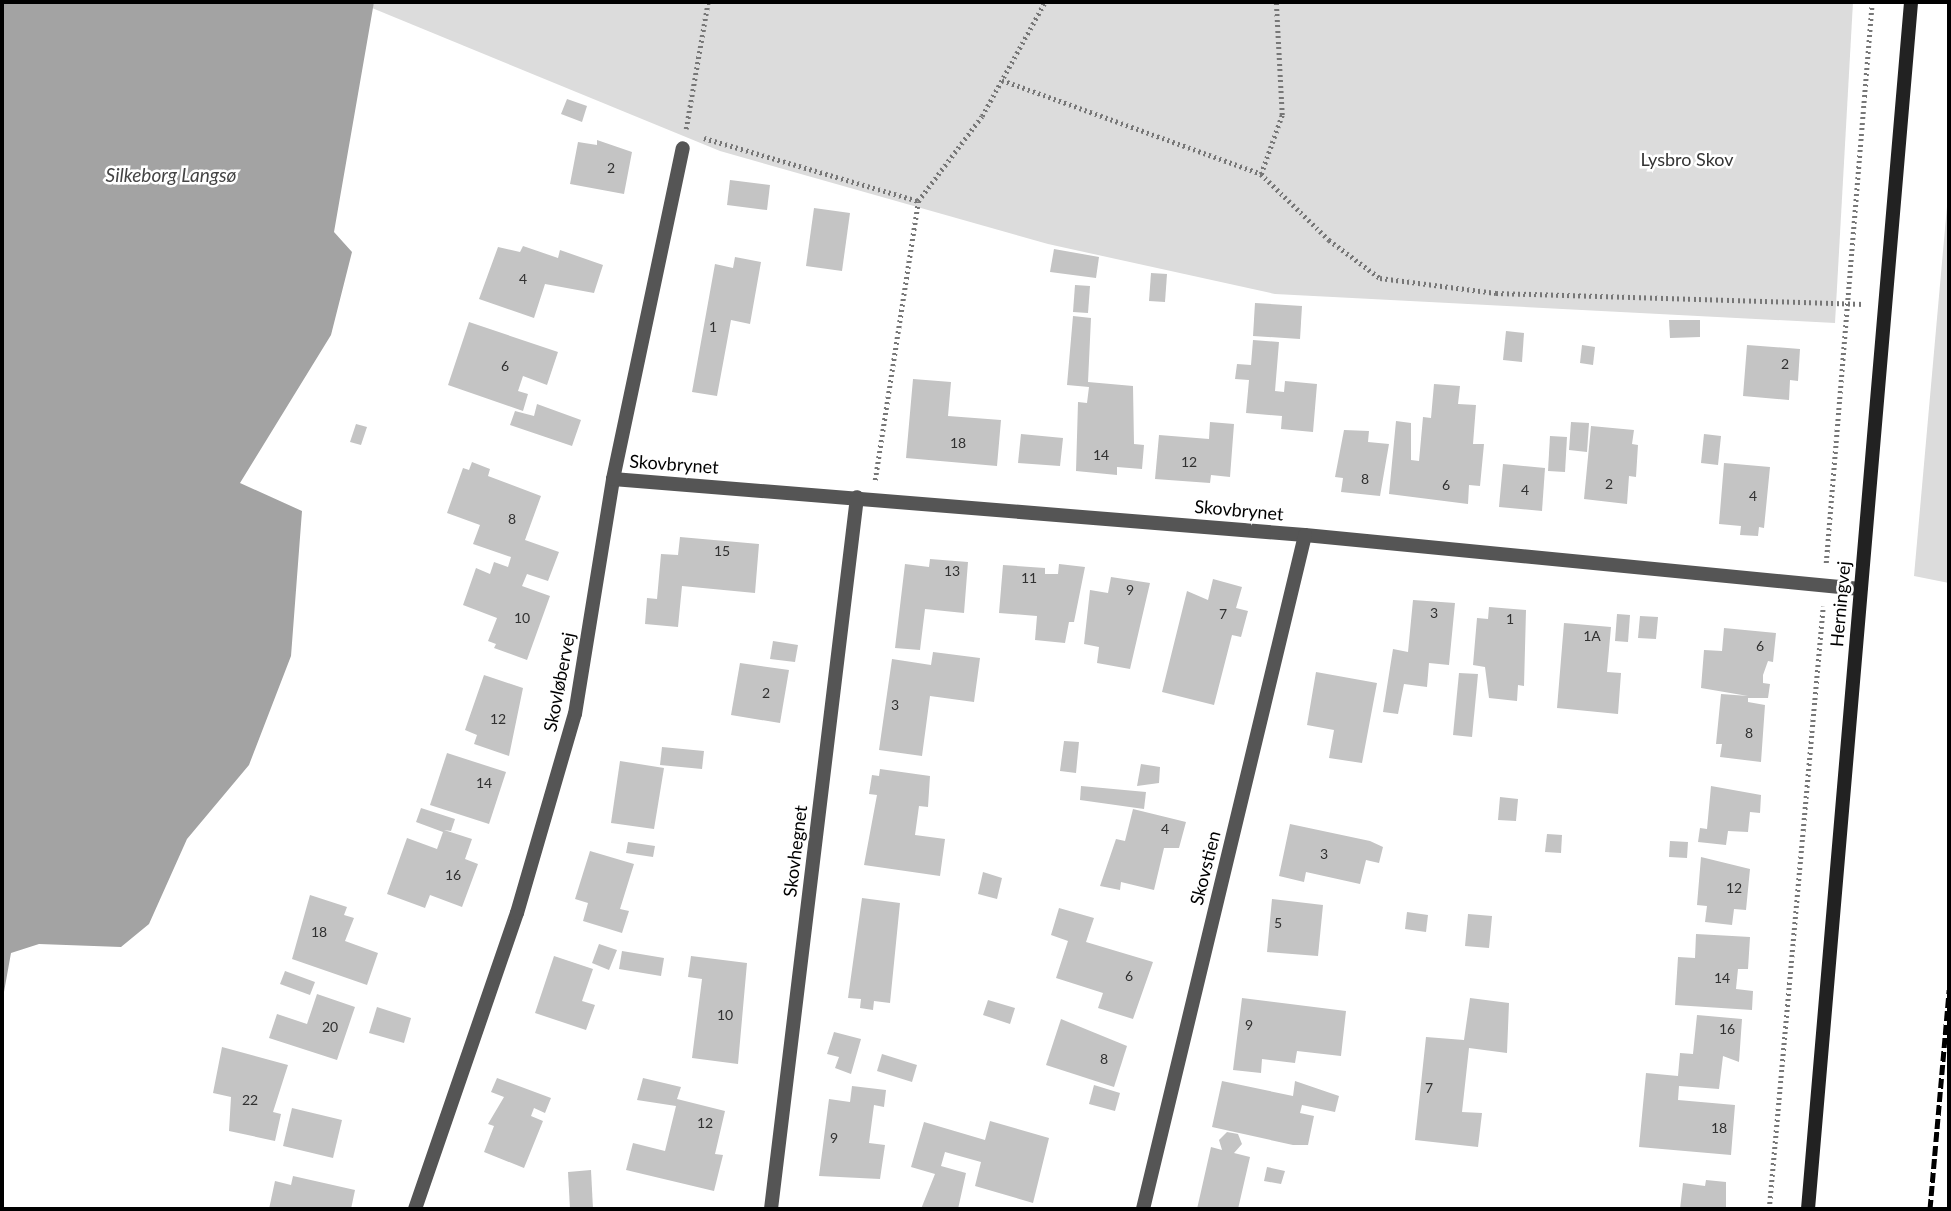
<!DOCTYPE html>
<html>
<head>
<meta charset="utf-8">
<style>
  body { margin:0 }
  #map { position:relative; width:1951px; height:1211px; overflow:hidden; background:#fff; font-family:Lato,sans-serif }
  div>[style] { position:absolute }
  .green>* { inset:0; background:#dcdcdc }
  .water>* { inset:0; background:#a3a3a3 }
  .building>* { inset:0; background:#c4c4c4 }
  .path>* { height:4.5px; margin-top:-2.25px; transform-origin:0; background:repeating-linear-gradient(90deg,#777 0 2px,transparent 0 5.5px) }
  .street>* { height:14px; margin:-7px; padding:0 7px; transform-origin:7px; border-radius:7px; background:#555 }
  .secondary>* { height:14px; margin:-7px; padding:0 7px; transform-origin:7px; border-radius:7px; background:#222 }
  .rail>* { height:5px; margin-top:-2.5px; transform-origin:0; background:repeating-linear-gradient(90deg,#000 0 10px,transparent 0 13.5px) }
  span { translate:-50% -50%; white-space:nowrap; text-align:center; line-height:1.15; -webkit-text-stroke:5px #fff; paint-order:stroke }
  .number-label { font-size:14px; color:#313131 }
  .number-label span { -webkit-text-stroke-width:0 }
  .park-label { font-size:18px; color:#333 }
  .street-label { font-size:18px; color:#000 }
  .water-label { font-size:19px; color:#444; font-style:italic }
  .frame { position:absolute; inset:0; border:4px solid #000; pointer-events:none }
</style>
</head>
<body>
<div id="map">
  <div class="green">
    <i style="clip-path:polygon(374px 2px,1853px 2px,1835px 323px,1275px 294px,1048px 244px,720px 151px,372px 8px)"></i>
    <i style="clip-path:polygon(1949px 184px,1949px 583px,1914px 576px)"></i>
  </div>
  <div class="water">
    <i style="clip-path:polygon(2px 2px,374px 2px,334px 232px,352px 252px,331px 335px,240px 483px,302px 511px,291px 656px,249px 765px,187px 839px,149px 924px,121px 947px,39px 944px,11px 953px,2px 1003px)"></i>
  </div>
  <div class="building">
    <i style="clip-path:polygon(567px 99px,587px 106px,582px 122px,561px 114px)"></i>
    <i style="clip-path:polygon(597px 140px,632px 152px,624px 194px,570px 184px,578px 142px,597px 145px)"></i>
    <i style="clip-path:polygon(730px 180px,770px 185px,767px 210px,727px 205px)"></i>
    <i style="clip-path:polygon(814px 208px,850px 213px,842px 271px,806px 266px)"></i>
    <i style="clip-path:polygon(523px 246px,558px 258px,560px 250px,603px 265px,594px 293px,545px 284px,534px 318px,479px 299px,498px 247px,520px 252px)"></i>
    <i style="clip-path:polygon(1054px 249px,1099px 257px,1096px 278px,1050px 272px)"></i>
    <i style="clip-path:polygon(735px 257px,761px 262px,750px 324px,731px 320px,717px 396px,692px 392px,715px 264px,733px 268px)"></i>
    <i style="clip-path:polygon(1151px 273px,1167px 274px,1165px 302px,1149px 301px)"></i>
    <i style="clip-path:polygon(1075px 285px,1090px 286px,1088px 313px,1073px 312px)"></i>
    <i style="clip-path:polygon(1255px 303px,1302px 306px,1300px 339px,1253px 336px)"></i>
    <i style="clip-path:polygon(1073px 316px,1091px 318px,1088px 382px,1133px 386px,1134px 444px,1144px 445px,1142px 469px,1117px 467px,1117px 475px,1076px 471px,1078px 402px,1087px 403px,1089px 387px,1067px 385px)"></i>
    <i style="clip-path:polygon(1669px 320px,1700px 320px,1700px 337px,1670px 338px)"></i>
    <i style="clip-path:polygon(469px 322px,558px 352px,547px 385px,523px 376px,518px 391px,528px 394px,523px 411px,448px 385px)"></i>
    <i style="clip-path:polygon(1506px 331px,1524px 333px,1522px 362px,1503px 360px)"></i>
    <i style="clip-path:polygon(1253px 340px,1279px 342px,1275px 391px,1284px 392px,1285px 381px,1317px 384px,1313px 432px,1281px 429px,1282px 416px,1246px 413px,1249px 380px,1235px 379px,1237px 364px,1251px 365px)"></i>
    <i style="clip-path:polygon(1582px 345px,1595px 347px,1593px 365px,1580px 363px)"></i>
    <i style="clip-path:polygon(1747px 345px,1800px 349px,1798px 381px,1790px 380px,1789px 400px,1743px 396px)"></i>
    <i style="clip-path:polygon(913px 379px,951px 382px,948px 416px,1001px 420px,997px 466px,906px 458px)"></i>
    <i style="clip-path:polygon(1434px 384px,1460px 386px,1458px 404px,1476px 405px,1473px 444px,1484px 444px,1480px 486px,1469px 485px,1468px 504px,1389px 494px,1396px 421px,1411px 423px,1411px 460px,1419px 461px,1423px 417px,1431px 418px)"></i>
    <i style="clip-path:polygon(537px 404px,581px 420px,572px 446px,510px 425px,515px 411px,534px 416px)"></i>
    <i style="clip-path:polygon(1210px 422px,1234px 424px,1230px 477px,1211px 475px,1210px 483px,1155px 479px,1159px 435px,1209px 439px)"></i>
    <i style="clip-path:polygon(1571px 422px,1589px 423px,1587px 452px,1569px 450px)"></i>
    <i style="clip-path:polygon(356px 424px,367px 427px,361px 445px,350px 442px)"></i>
    <i style="clip-path:polygon(1591px 426px,1634px 430px,1632px 444px,1638px 445px,1636px 477px,1629px 476px,1627px 504px,1584px 499px)"></i>
    <i style="clip-path:polygon(1344px 430px,1369px 431px,1368px 442px,1389px 444px,1380px 496px,1341px 492px,1343px 478px,1335px 477px)"></i>
    <i style="clip-path:polygon(1021px 434px,1063px 438px,1060px 466px,1018px 463px)"></i>
    <i style="clip-path:polygon(1704px 434px,1721px 436px,1718px 465px,1701px 463px)"></i>
    <i style="clip-path:polygon(1550px 436px,1567px 437px,1565px 472px,1548px 471px)"></i>
    <i style="clip-path:polygon(472px 462px,490px 469px,488px 476px,541px 496px,525px 540px,559px 552px,548px 581px,527px 574px,522px 586px,550px 596px,527px 660px,494px 648px,496px 644px,488px 641px,497px 618px,463px 605px,476px 568px,490px 574px,494px 562px,508px 567px,511px 557px,473px 544px,480px 525px,447px 513px,463px 468px,469px 470px)"></i>
    <i style="clip-path:polygon(1724px 463px,1770px 467px,1764px 528px,1759px 527px,1758px 536px,1740px 535px,1741px 526px,1719px 524px)"></i>
    <i style="clip-path:polygon(1503px 464px,1545px 468px,1542px 511px,1499px 507px)"></i>
    <i style="clip-path:polygon(680px 537px,759px 544px,755px 593px,682px 586px,678px 627px,645px 624px,647px 598px,657px 599px,661px 554px,678px 555px)"></i>
    <i style="clip-path:polygon(930px 559px,968px 562px,964px 613px,925px 609px,920px 650px,895px 648px,905px 564px,929px 567px)"></i>
    <i style="clip-path:polygon(1059px 564px,1085px 567px,1074px 622px,1069px 622px,1065px 643px,1035px 640px,1037px 616px,999px 613px,1003px 565px,1045px 568px,1045px 574px,1058px 574px)"></i>
    <i style="clip-path:polygon(1111px 577px,1150px 583px,1130px 669px,1097px 663px,1099px 647px,1084px 644px,1090px 590px,1108px 593px)"></i>
    <i style="clip-path:polygon(1213px 579px,1242px 587px,1236px 608px,1248px 611px,1241px 637px,1232px 635px,1214px 705px,1162px 692px,1187px 591px,1208px 600px)"></i>
    <i style="clip-path:polygon(1413px 600px,1455px 603px,1449px 665px,1429px 663px,1427px 687px,1404px 684px,1398px 714px,1383px 712px,1393px 649px,1408px 652px)"></i>
    <i style="clip-path:polygon(1489px 607px,1526px 610px,1524px 686px,1518px 685px,1517px 701px,1489px 698px,1485px 667px,1473px 665px,1477px 618px,1488px 619px)"></i>
    <i style="clip-path:polygon(1617px 614px,1630px 615px,1628px 642px,1615px 641px)"></i>
    <i style="clip-path:polygon(1640px 616px,1658px 617px,1656px 639px,1638px 638px)"></i>
    <i style="clip-path:polygon(1564px 623px,1611px 627px,1607px 672px,1621px 673px,1618px 714px,1557px 708px)"></i>
    <i style="clip-path:polygon(1724px 628px,1776px 633px,1773px 662px,1768px 661px,1763px 675px,1763px 683px,1770px 684px,1768px 698px,1748px 698px,1748px 702px,1765px 705px,1761px 762px,1720px 757px,1722px 744px,1716px 744px,1721px 694px,1748px 696px,1701px 688px,1704px 650px,1722px 651px)"></i>
    <i style="clip-path:polygon(773px 641px,798px 645px,795px 662px,770px 659px)"></i>
    <i style="clip-path:polygon(933px 652px,980px 658px,974px 702px,930px 696px,922px 756px,879px 750px,892px 659px,931px 665px)"></i>
    <i style="clip-path:polygon(740px 663px,789px 670px,780px 723px,731px 715px)"></i>
    <i style="clip-path:polygon(1316px 672px,1377px 683px,1362px 763px,1329px 758px,1334px 730px,1307px 725px)"></i>
    <i style="clip-path:polygon(1459px 673px,1478px 674px,1472px 737px,1453px 735px)"></i>
    <i style="clip-path:polygon(484px 675px,523px 688px,509px 756px,474px 744px,477px 735px,465px 730px)"></i>
    <i style="clip-path:polygon(1064px 741px,1079px 742px,1076px 773px,1060px 771px)"></i>
    <i style="clip-path:polygon(662px 747px,704px 751px,702px 769px,660px 765px)"></i>
    <i style="clip-path:polygon(447px 753px,506px 772px,489px 824px,430px 805px)"></i>
    <i style="clip-path:polygon(620px 761px,664px 768px,654px 829px,611px 823px)"></i>
    <i style="clip-path:polygon(1141px 764px,1160px 767px,1159px 783px,1137px 786px)"></i>
    <i style="clip-path:polygon(880px 769px,930px 776px,928px 807px,919px 806px,915px 835px,945px 839px,940px 876px,864px 865px,877px 795px,869px 794px,872px 775px,879px 776px)"></i>
    <i style="clip-path:polygon(1081px 786px,1146px 792px,1144px 809px,1080px 800px)"></i>
    <i style="clip-path:polygon(1711px 786px,1761px 795px,1760px 813px,1750px 812px,1748px 832px,1728px 831px,1726px 845px,1698px 842px,1700px 828px,1707px 829px)"></i>
    <i style="clip-path:polygon(1500px 797px,1518px 799px,1516px 821px,1498px 820px)"></i>
    <i style="clip-path:polygon(421px 808px,455px 819px,451px 831px,444px 830px,472px 839px,465px 859px,478px 864px,462px 907px,430px 895px,425px 908px,387px 894px,407px 838px,437px 849px,443px 832px,416px 822px)"></i>
    <i style="clip-path:polygon(1133px 809px,1186px 822px,1179px 848px,1164px 848px,1154px 890px,1121px 882px,1120px 890px,1100px 886px,1116px 839px,1125px 841px)"></i>
    <i style="clip-path:polygon(1290px 824px,1370px 841px,1383px 847px,1379px 863px,1366px 860px,1360px 884px,1306px 872px,1304px 882px,1279px 876px)"></i>
    <i style="clip-path:polygon(1547px 834px,1562px 835px,1561px 853px,1545px 852px)"></i>
    <i style="clip-path:polygon(1670px 841px,1688px 842px,1687px 858px,1669px 857px)"></i>
    <i style="clip-path:polygon(628px 842px,655px 846px,653px 857px,626px 853px)"></i>
    <i style="clip-path:polygon(590px 851px,634px 864px,620px 909px,629px 911px,622px 933px,583px 921px,588px 903px,575px 899px)"></i>
    <i style="clip-path:polygon(1701px 857px,1750px 869px,1746px 910px,1734px 909px,1732px 925px,1705px 922px,1707px 906px,1697px 905px)"></i>
    <i style="clip-path:polygon(983px 872px,1002px 878px,997px 899px,978px 894px)"></i>
    <i style="clip-path:polygon(310px 895px,347px 907px,344px 915px,354px 918px,345px 941px,378px 953px,367px 985px,292px 959px)"></i>
    <i style="clip-path:polygon(862px 898px,900px 903px,890px 1003px,874px 1001px,873px 1010px,860px 1008px,861px 999px,848px 998px)"></i>
    <i style="clip-path:polygon(1272px 899px,1323px 905px,1318px 956px,1267px 952px)"></i>
    <i style="clip-path:polygon(1059px 908px,1094px 918px,1086px 942px,1153px 962px,1133px 1019px,1098px 1008px,1103px 993px,1056px 978px,1068px 941px,1051px 935px)"></i>
    <i style="clip-path:polygon(1407px 912px,1428px 915px,1426px 932px,1405px 929px)"></i>
    <i style="clip-path:polygon(1468px 914px,1492px 916px,1489px 948px,1465px 946px)"></i>
    <i style="clip-path:polygon(1696px 934px,1750px 937px,1748px 969px,1738px 969px,1736px 989px,1753px 991px,1752px 1010px,1675px 1005px,1678px 957px,1695px 958px)"></i>
    <i style="clip-path:polygon(599px 944px,617px 950px,609px 970px,592px 963px)"></i>
    <i style="clip-path:polygon(622px 951px,664px 958px,661px 976px,619px 969px)"></i>
    <i style="clip-path:polygon(554px 956px,593px 969px,582px 1001px,595px 1005px,586px 1030px,535px 1013px)"></i>
    <i style="clip-path:polygon(691px 956px,747px 963px,738px 1064px,692px 1058px,702px 979px,688px 977px)"></i>
    <i style="clip-path:polygon(285px 971px,315px 982px,310px 995px,280px 984px)"></i>
    <i style="clip-path:polygon(317px 994px,355px 1007px,337px 1060px,269px 1038px,277px 1014px,307px 1024px)"></i>
    <i style="clip-path:polygon(1242px 998px,1346px 1011px,1341px 1056px,1297px 1051px,1295px 1063px,1262px 1059px,1261px 1073px,1233px 1070px)"></i>
    <i style="clip-path:polygon(1470px 998px,1509px 1003px,1507px 1053px,1469px 1048px,1462px 1112px,1482px 1113px,1478px 1147px,1415px 1140px,1426px 1037px,1464px 1040px)"></i>
    <i style="clip-path:polygon(988px 1000px,1015px 1008px,1010px 1024px,983px 1015px)"></i>
    <i style="clip-path:polygon(377px 1007px,411px 1018px,404px 1043px,369px 1033px)"></i>
    <i style="clip-path:polygon(1697px 1015px,1742px 1019px,1739px 1062px,1723px 1056px,1719px 1089px,1679px 1086px,1678px 1100px,1735px 1105px,1731px 1155px,1639px 1147px,1646px 1073px,1678px 1076px,1680px 1053px,1693px 1054px)"></i>
    <i style="clip-path:polygon(1061px 1019px,1127px 1046px,1114px 1087px,1046px 1065px)"></i>
    <i style="clip-path:polygon(834px 1032px,861px 1039px,851px 1074px,835px 1068px,839px 1057px,827px 1054px)"></i>
    <i style="clip-path:polygon(222px 1047px,288px 1065px,273px 1112px,281px 1114px,275px 1141px,229px 1131px,231px 1097px,213px 1093px)"></i>
    <i style="clip-path:polygon(882px 1054px,917px 1065px,912px 1082px,877px 1071px)"></i>
    <i style="clip-path:polygon(497px 1078px,551px 1098px,545px 1113px,534px 1108px,531px 1116px,543px 1121px,524px 1168px,484px 1152px,494px 1126px,488px 1124px,504px 1097px,491px 1092px)"></i>
    <i style="clip-path:polygon(643px 1078px,681px 1087px,677px 1099px,725px 1111px,715px 1154px,723px 1155px,714px 1191px,626px 1170px,633px 1143px,665px 1151px,676px 1106px,637px 1100px)"></i>
    <i style="clip-path:polygon(1222px 1081px,1293px 1096px,1295px 1081px,1339px 1096px,1335px 1112px,1302px 1105px,1300px 1113px,1314px 1116px,1308px 1145px,1293px 1145px,1212px 1127px)"></i>
    <i style="clip-path:polygon(1094px 1085px,1120px 1093px,1115px 1111px,1089px 1104px)"></i>
    <i style="clip-path:polygon(852px 1086px,886px 1090px,884px 1107px,874px 1105px,869px 1143px,885px 1145px,880px 1179px,819px 1176px,829px 1099px,850px 1102px)"></i>
    <i style="clip-path:polygon(292px 1108px,342px 1120px,333px 1158px,283px 1146px)"></i>
    <i style="clip-path:polygon(990px 1121px,1049px 1138px,1033px 1203px,975px 1186px,981px 1162px,945px 1152px,941px 1166px,966px 1173px,958px 1209px,921px 1209px,935px 1174px,911px 1167px,924px 1122px,985px 1140px)"></i>
    <i style="clip-path:polygon(1227px 1132px,1238px 1134px,1242px 1144px,1234px 1153px,1250px 1157px,1238px 1209px,1197px 1209px,1211px 1147px,1222px 1150px,1219px 1140px)"></i>
    <i style="clip-path:polygon(1267px 1167px,1285px 1171px,1281px 1184px,1264px 1181px)"></i>
    <i style="clip-path:polygon(591px 1170px,593px 1209px,570px 1209px,568px 1172px)"></i>
    <i style="clip-path:polygon(293px 1176px,355px 1190px,351px 1209px,269px 1209px,275px 1181px,291px 1185px)"></i>
    <i style="clip-path:polygon(1706px 1180px,1726px 1182px,1726px 1209px,1680px 1209px,1683px 1183px,1705px 1186px)"></i>
  </div>
  <div class="path">
    <i style="left:1002px;top:80px;width:276px;rotate:19.9deg"></i>
    <i style="left:1261px;top:174px;width:63px;rotate:-70.4deg"></i>
    <i style="left:1282px;top:115px;width:113px;rotate:-93deg"></i>
    <i style="left:686px;top:129px;width:129px;rotate:-80.2deg"></i>
    <i style="left:704px;top:138px;width:223px;rotate:16.4deg"></i>
    <i style="left:1261px;top:174px;width:95px;rotate:44.1deg"></i>
    <i style="left:1329px;top:240px;width:64px;rotate:36.7deg"></i>
    <i style="left:1380px;top:278px;width:117px;rotate:7.4deg"></i>
    <i style="left:1496px;top:293px;width:368px;rotate:1.7deg"></i>
    <i style="left:875px;top:480px;width:282px;rotate:-81.2deg"></i>
    <i style="left:918px;top:201px;width:106px;rotate:-53deg"></i>
    <i style="left:982px;top:116px;width:130px;rotate:-61.1deg"></i>
    <i style="left:1826px;top:563px;width:563px;rotate:-85.31deg"></i>
    <i style="left:1769px;top:1209px;width:605px;rotate:-84.88deg"></i>
  </div>
  <div class="street">
    <i style="left:613px;top:479px;width:694px;rotate:4.63deg"></i>
    <i style="left:1305px;top:535px;width:558px;rotate:5.56deg"></i>
    <i style="left:415px;top:1209px;width:313px;rotate:-71deg"></i>
    <i style="left:517px;top:913px;width:207px;rotate:-73.8deg"></i>
    <i style="left:575px;top:714px;width:238px;rotate:-80.8deg"></i>
    <i style="left:613px;top:479px;width:338px;rotate:-78.1deg"></i>
    <i style="left:771px;top:1209px;width:717px;rotate:-83.11deg"></i>
    <i style="left:1143px;top:1209px;width:693px;rotate:-76.48deg"></i>
  </div>
  <div class="secondary">
    <i style="left:1808px;top:1209px;width:1211px;rotate:-85.12deg"></i>
  </div>
  <div class="rail">
    <i style="left:1930px;top:1209px;width:220px;rotate:-85deg"></i>
  </div>
  <div class="number-label">
    <span style="left:611px;top:168px">2</span>
    <span style="left:523px;top:279px">4</span>
    <span style="left:713px;top:327px">1</span>
    <span style="left:1785px;top:364px">2</span>
    <span style="left:505px;top:366px">6</span>
    <span style="left:958px;top:443px">18</span>
    <span style="left:1101px;top:455px">14</span>
    <span style="left:1189px;top:462px">12</span>
    <span style="left:1365px;top:479px">8</span>
    <span style="left:1609px;top:484px">2</span>
    <span style="left:1446px;top:485px">6</span>
    <span style="left:1525px;top:490px">4</span>
    <span style="left:1753px;top:496px">4</span>
    <span style="left:512px;top:519px">8</span>
    <span style="left:722px;top:551px">15</span>
    <span style="left:952px;top:571px">13</span>
    <span style="left:1029px;top:578px">11</span>
    <span style="left:1130px;top:590px">9</span>
    <span style="left:1434px;top:613px">3</span>
    <span style="left:1223px;top:614px">7</span>
    <span style="left:522px;top:618px">10</span>
    <span style="left:1510px;top:619px">1</span>
    <span style="left:1592px;top:636px">1A</span>
    <span style="left:1760px;top:646px">6</span>
    <span style="left:766px;top:693px">2</span>
    <span style="left:895px;top:705px">3</span>
    <span style="left:498px;top:719px">12</span>
    <span style="left:1749px;top:733px">8</span>
    <span style="left:484px;top:783px">14</span>
    <span style="left:1165px;top:829px">4</span>
    <span style="left:1324px;top:854px">3</span>
    <span style="left:453px;top:875px">16</span>
    <span style="left:1734px;top:888px">12</span>
    <span style="left:1278px;top:923px">5</span>
    <span style="left:319px;top:932px">18</span>
    <span style="left:1129px;top:976px">6</span>
    <span style="left:1722px;top:978px">14</span>
    <span style="left:725px;top:1015px">10</span>
    <span style="left:1249px;top:1025px">9</span>
    <span style="left:330px;top:1027px">20</span>
    <span style="left:1727px;top:1029px">16</span>
    <span style="left:1104px;top:1059px">8</span>
    <span style="left:1429px;top:1088px">7</span>
    <span style="left:250px;top:1100px">22</span>
    <span style="left:705px;top:1123px">12</span>
    <span style="left:1719px;top:1128px">18</span>
    <span style="left:834px;top:1138px">9</span>
  </div>
  <div class="park-label">
    <span style="left:1687px;top:159px">Lysbro Skov</span>
  </div>
  <div class="street-label">
    <span style="left:674px;top:464px;rotate:4deg">Skovbrynet</span>
    <span style="left:1239px;top:510px;rotate:5deg">Skovbrynet</span>
    <span style="left:1840px;top:604px;rotate:-85deg">Herningvej</span>
    <span style="left:559px;top:682px;rotate:-79deg">Skovløbervej</span>
    <span style="left:795px;top:851px;rotate:-83deg">Skovhegnet</span>
    <span style="left:1205px;top:868px;rotate:-76deg">Skovstien</span>
  </div>
  <div class="water-label">
    <span style="left:171px;top:175px">Silkeborg Langsø</span>
  </div>
  <div class="frame"></div>
</div>
</body>
</html>
